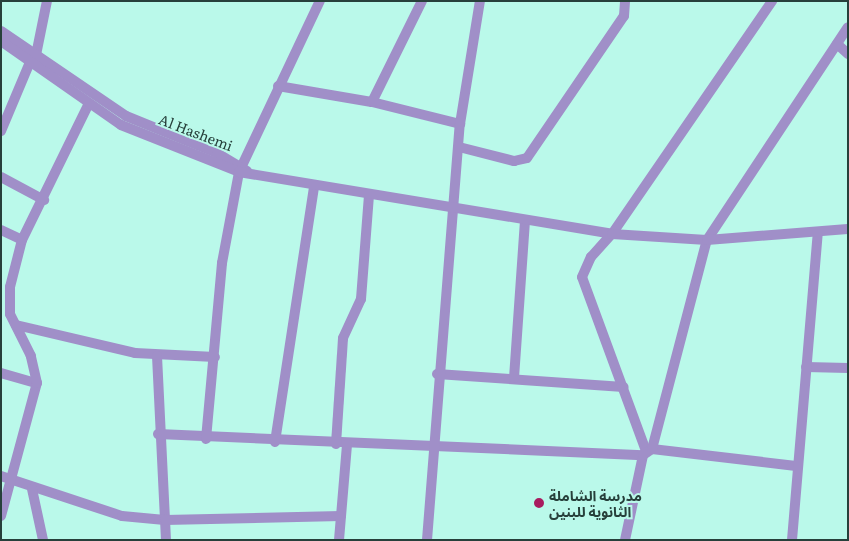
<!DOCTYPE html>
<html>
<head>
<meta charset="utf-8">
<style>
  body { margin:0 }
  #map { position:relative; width:849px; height:541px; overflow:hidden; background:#baf9ea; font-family:Literata,"Noto Sans Arabic",serif }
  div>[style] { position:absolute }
  .minor>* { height:10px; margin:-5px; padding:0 5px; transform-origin:5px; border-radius:5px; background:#a08fc8 }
  .tertiary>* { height:10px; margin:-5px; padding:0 5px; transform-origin:5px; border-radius:5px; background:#a08fc8 }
  .dots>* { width:14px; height:14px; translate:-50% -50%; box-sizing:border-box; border:2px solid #baf9ea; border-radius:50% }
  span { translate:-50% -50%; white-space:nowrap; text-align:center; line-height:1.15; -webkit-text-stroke:4px #baf9ea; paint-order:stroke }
  .street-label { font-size:14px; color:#27403b }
  .poi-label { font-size:14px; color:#27403b; font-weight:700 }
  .left { translate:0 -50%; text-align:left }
  .frame { position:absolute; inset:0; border:2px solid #27403b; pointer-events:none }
</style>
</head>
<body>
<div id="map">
  <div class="minor">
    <i style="left:837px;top:44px;width:15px;rotate:42deg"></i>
    <i style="left:36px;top:55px;width:55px;rotate:-78.5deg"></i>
    <i style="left:278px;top:86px;width:95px;rotate:9.7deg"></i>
    <i style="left:372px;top:102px;width:91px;rotate:14deg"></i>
    <i style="left:372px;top:102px;width:113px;rotate:-63.7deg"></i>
    <i style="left:1px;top:131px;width:75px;rotate:-67.2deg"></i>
    <i style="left:459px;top:147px;width:57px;rotate:14.3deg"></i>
    <i style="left:514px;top:161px;width:13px;rotate:-13deg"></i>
    <i style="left:527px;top:158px;width:172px;rotate:-55.7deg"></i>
    <i style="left:624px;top:16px;width:15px;rotate:-86deg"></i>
    <i style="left:1px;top:177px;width:49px;rotate:28.1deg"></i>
    <i style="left:1px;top:230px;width:23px;rotate:25deg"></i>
    <i style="left:16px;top:325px;width:122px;rotate:13.2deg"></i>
    <i style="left:135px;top:353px;width:80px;rotate:2.9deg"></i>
    <i style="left:157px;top:356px;width:184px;rotate:87.2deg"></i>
    <i style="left:806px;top:367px;width:42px;rotate:1.4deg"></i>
    <i style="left:1px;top:373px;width:37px;rotate:16deg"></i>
    <i style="left:437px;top:374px;width:187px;rotate:4deg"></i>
    <i style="left:514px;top:378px;width:156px;rotate:-86deg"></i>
    <i style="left:158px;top:434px;width:485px;rotate:2.5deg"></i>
    <i style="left:206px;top:439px;width:177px;rotate:-84.8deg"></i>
    <i style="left:222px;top:263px;width:93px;rotate:-79.4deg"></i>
    <i style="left:239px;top:172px;width:189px;rotate:-64.7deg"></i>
    <i style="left:275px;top:442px;width:258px;rotate:-81.3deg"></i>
    <i style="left:336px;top:444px;width:106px;rotate:-86.2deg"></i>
    <i style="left:343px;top:338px;width:43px;rotate:-65.2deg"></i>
    <i style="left:361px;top:299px;width:103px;rotate:-85.6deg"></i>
    <i style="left:652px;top:449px;width:145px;rotate:6.7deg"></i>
    <i style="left:646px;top:451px;width:185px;rotate:-110.2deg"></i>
    <i style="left:582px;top:277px;width:22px;rotate:-66deg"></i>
    <i style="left:591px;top:257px;width:31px;rotate:-48deg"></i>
    <i style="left:612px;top:234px;width:283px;rotate:-55.5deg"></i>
    <i style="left:1px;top:476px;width:127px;rotate:18.3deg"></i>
    <i style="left:122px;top:516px;width:43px;rotate:5.3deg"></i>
    <i style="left:165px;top:520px;width:176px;rotate:-1.3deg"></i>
    <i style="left:32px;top:489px;width:52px;rotate:77.8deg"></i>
    <i style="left:1px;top:516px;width:138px;rotate:-74.9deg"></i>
    <i style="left:37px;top:383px;width:28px;rotate:-103deg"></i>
    <i style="left:31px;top:356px;width:47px;rotate:-116.6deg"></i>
    <i style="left:10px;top:314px;width:27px;rotate:-90deg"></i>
    <i style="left:10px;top:287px;width:49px;rotate:-75.7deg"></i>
    <i style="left:22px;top:240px;width:150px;rotate:-63.9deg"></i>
    <i style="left:339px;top:540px;width:96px;rotate:-85.2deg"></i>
    <i style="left:427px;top:540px;width:417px;rotate:-85.5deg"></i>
    <i style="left:460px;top:124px;width:125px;rotate:-80.8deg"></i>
    <i style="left:625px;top:540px;width:87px;rotate:-78deg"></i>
    <i style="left:643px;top:455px;width:11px;rotate:-34deg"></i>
    <i style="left:652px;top:449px;width:216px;rotate:-75.3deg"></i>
    <i style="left:707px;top:240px;width:255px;rotate:-56.5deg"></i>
    <i style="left:792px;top:540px;width:308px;rotate:-85.2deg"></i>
  </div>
  <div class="tertiary">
    <i style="left:1px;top:31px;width:151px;rotate:34.2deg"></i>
    <i style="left:126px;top:116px;width:98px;rotate:22.1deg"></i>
    <i style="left:217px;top:153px;width:35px;rotate:31deg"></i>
    <i style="left:1px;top:41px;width:146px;rotate:35deg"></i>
    <i style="left:121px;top:125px;width:127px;rotate:21.7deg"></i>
    <i style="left:239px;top:172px;width:378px;rotate:9.4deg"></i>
    <i style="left:612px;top:234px;width:95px;rotate:3.6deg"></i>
    <i style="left:707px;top:240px;width:141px;rotate:-4.5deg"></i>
  </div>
  <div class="dots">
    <i style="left:539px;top:503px;background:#a81c5f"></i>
  </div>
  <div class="street-label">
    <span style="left:196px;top:132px;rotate:21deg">Al Hashemi</span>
  </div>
  <div class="poi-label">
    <span class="left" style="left:549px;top:503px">مدرسة الشاملة<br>الثانوية للبنين</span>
  </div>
  <div class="frame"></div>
</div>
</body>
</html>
